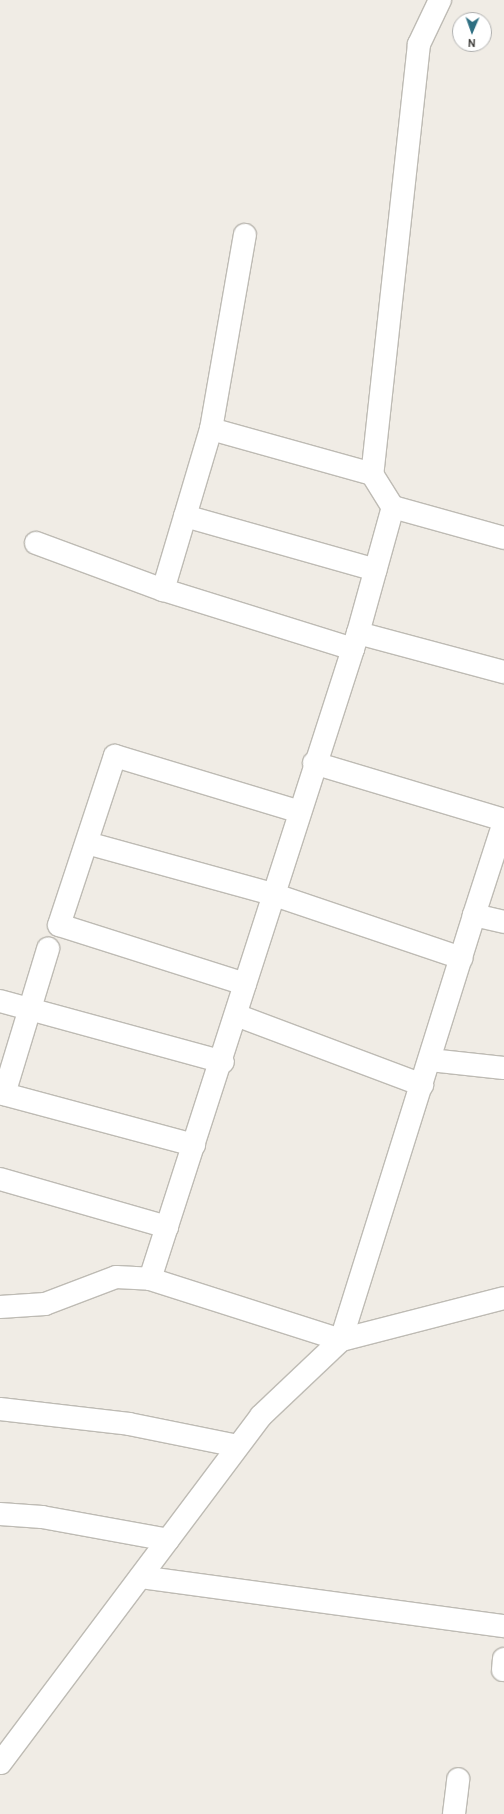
<!DOCTYPE html>
<html>
<head>
<meta charset="utf-8">
<style>
  body { margin:0 }
  #map { position:relative; width:504px; height:1814px; overflow:hidden; background:#f0ece5; font-family:Cabin,sans-serif }
  div>[style] { position:absolute }
  .roads { filter:drop-shadow(1px 0 #bebbb4) drop-shadow(-1px 0 #bebbb4) drop-shadow(0 1px #bebbb4) drop-shadow(0 -1px #bebbb4) }
  .minor>* { height:22px; margin:-11px; padding:0 11px; transform-origin:11px; border-radius:11px; background:#fff }
  span { translate:-50% -50%; white-space:nowrap; text-align:center; line-height:1.15; -webkit-text-stroke:3.5px #fff; paint-order:stroke }
  .north { position:absolute; left:452px; top:12px; width:40px; height:40px; box-sizing:border-box; background:#fff; border:1px solid #b0b0af; border-radius:50%; rotate:182deg; font-size:11px; font-weight:700; line-height:16px; text-align:center; color:#3a3936 }
  .north::after { content:''; display:block; margin:auto; width:14px; height:18px; background:#2e6f82; clip-path:polygon(50% 0,100% 100%,50% 72%,0 100%) }
</style>
</head>
<body>
<div id="map">
  <div class="roads">
    <div class="minor">
      <i style="left:440px;top:0;width:49px;rotate:115.5deg"></i>
      <i style="left:419px;top:44px;width:433px;rotate:96.2deg"></i>
      <i style="left:372px;top:474px;width:39px;rotate:58deg"></i>
      <i style="left:393px;top:507px;width:115px;rotate:15.6deg"></i>
      <i style="left:211px;top:429px;width:167px;rotate:15.6deg"></i>
      <i style="left:185px;top:516px;width:198px;rotate:15.8deg"></i>
      <i style="left:36px;top:543px;width:135px;rotate:20.3deg"></i>
      <i style="left:163px;top:590px;width:168px;rotate:-73.4deg"></i>
      <i style="left:211px;top:429px;width:197px;rotate:-80.1deg"></i>
      <i style="left:358px;top:633px;width:131px;rotate:-74.5deg"></i>
      <i style="left:353px;top:649px;width:17px;rotate:-73deg"></i>
      <i style="left:358px;top:633px;width:151px;rotate:15deg"></i>
      <i style="left:314px;top:763px;width:198px;rotate:16.7deg"></i>
      <i style="left:87px;top:843px;width:192px;rotate:15.4deg"></i>
      <i style="left:272px;top:894px;width:200px;rotate:18.7deg"></i>
      <i style="left:474px;top:915px;width:98px;rotate:-72.1deg"></i>
      <i style="left:245px;top:984px;width:195px;rotate:-162.4deg"></i>
      <i style="left:59px;top:925px;width:178px;rotate:-71.7deg"></i>
      <i style="left:115px;top:756px;width:193px;rotate:16.8deg"></i>
      <i style="left:0;top:1001px;width:231px;rotate:15.3deg"></i>
      <i style="left:236px;top:1015px;width:199px;rotate:20.6deg"></i>
      <i style="left:430px;top:1060px;width:74px;rotate:6.2deg"></i>
      <i style="left:0;top:1093px;width:201px;rotate:15deg"></i>
      <i style="left:4px;top:1094px;width:152px;rotate:-73.1deg"></i>
      <i style="left:0;top:1179px;width:174px;rotate:16deg"></i>
      <i style="left:150px;top:1279px;width:662px;rotate:-72.14deg"></i>
      <i style="left:353px;top:649px;width:199px;rotate:-162.7deg"></i>
      <i style="left:0;top:1307px;width:45px;rotate:-3.8deg"></i>
      <i style="left:45px;top:1304px;width:76px;rotate:-20.8deg"></i>
      <i style="left:116px;top:1277px;width:34px;rotate:3deg"></i>
      <i style="left:150px;top:1279px;width:201px;rotate:17.7deg"></i>
      <i style="left:341px;top:1340px;width:110px;rotate:136.5deg"></i>
      <i style="left:261px;top:1416px;width:434px;rotate:126.9deg"></i>
      <i style="left:341px;top:1340px;width:445px;rotate:-72.6deg"></i>
      <i style="left:474px;top:915px;width:31px;rotate:13deg"></i>
      <i style="left:341px;top:1340px;width:168px;rotate:-14.4deg"></i>
      <i style="left:0;top:1409px;width:130px;rotate:6.6deg"></i>
      <i style="left:129px;top:1424px;width:111px;rotate:11.4deg"></i>
      <i style="left:0;top:1514px;width:42px;rotate:4.1deg"></i>
      <i style="left:42px;top:1517px;width:128px;rotate:10.3deg"></i>
      <i style="left:141px;top:1577px;width:366px;rotate:7.7deg"></i>
      <i style="left:503px;top:1670px;width:11px;rotate:-85deg"></i>
      <i style="left:454px;top:1814px;width:35px;rotate:-83deg"></i>
    </div>
  </div>
  <div class="north">N</div>
</div>
</body>
</html>
